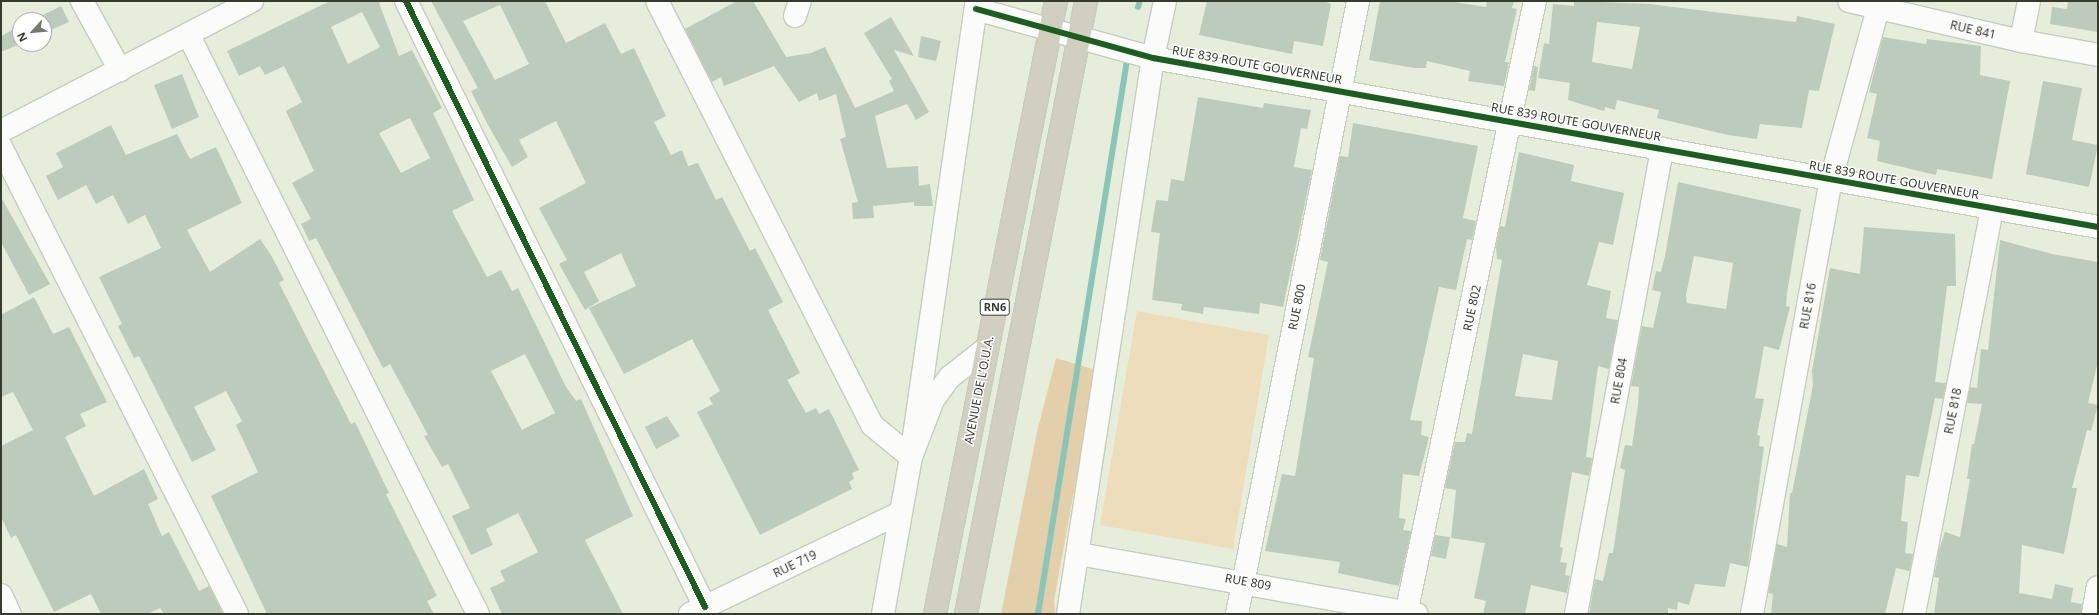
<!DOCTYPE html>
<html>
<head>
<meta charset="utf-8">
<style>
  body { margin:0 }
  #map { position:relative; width:2099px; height:615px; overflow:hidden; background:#e6eedb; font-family:"Noto Sans",sans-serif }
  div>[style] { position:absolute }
  .green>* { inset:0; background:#edb }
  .forest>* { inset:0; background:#e3cfaa }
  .stream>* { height:6px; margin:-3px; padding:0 3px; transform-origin:3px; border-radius:3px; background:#89c6b8 }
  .building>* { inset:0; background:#bccbbb }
  .roads { filter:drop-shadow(1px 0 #c6ccbe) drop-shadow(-1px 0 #c6ccbe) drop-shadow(0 1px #c6ccbe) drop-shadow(0 -1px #c6ccbe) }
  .minor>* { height:22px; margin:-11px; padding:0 11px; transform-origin:11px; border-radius:11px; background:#fbfcfa }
  .highway>* { height:22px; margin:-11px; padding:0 11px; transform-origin:11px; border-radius:11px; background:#d0cfc0 }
  .cycleway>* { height:6px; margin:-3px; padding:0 3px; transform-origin:3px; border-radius:3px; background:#1b5e20 }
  span { translate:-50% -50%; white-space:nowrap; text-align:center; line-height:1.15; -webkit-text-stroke:3px #fff; paint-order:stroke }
  .shield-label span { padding:1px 3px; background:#fff; border:1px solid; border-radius:3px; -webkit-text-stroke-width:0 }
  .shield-label { font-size:11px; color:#353b2d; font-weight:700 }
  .street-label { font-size:12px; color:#353b2d }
  .frame { position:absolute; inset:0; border:2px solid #353b2d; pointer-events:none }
  .north { position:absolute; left:12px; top:12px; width:40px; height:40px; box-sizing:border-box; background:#fff; border:1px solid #aeb1ab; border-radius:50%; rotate:243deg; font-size:11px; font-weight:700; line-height:16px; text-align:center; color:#353b2d }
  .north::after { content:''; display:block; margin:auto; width:14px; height:18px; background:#737a6a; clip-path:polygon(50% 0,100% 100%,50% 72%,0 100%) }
</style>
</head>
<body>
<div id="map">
  <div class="green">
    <i style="clip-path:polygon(1137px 311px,1269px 335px,1233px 549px,1100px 525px)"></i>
  </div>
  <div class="forest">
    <i style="clip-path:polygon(1056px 358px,1096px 370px,1054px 601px,1055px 614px,1001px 614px,1037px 432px)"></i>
  </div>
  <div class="stream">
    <i style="left:1138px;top:7px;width:6px;rotate:-72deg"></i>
    <i style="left:1038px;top:614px;width:561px;rotate:-80.87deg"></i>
  </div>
  <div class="building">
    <i style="clip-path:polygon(evenodd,330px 1px,383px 1px,379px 3px,399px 56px,412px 50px,442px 108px,433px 113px,474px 200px,452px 211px,487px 277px,501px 270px,512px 291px,518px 288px,566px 387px,576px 401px,581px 399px,633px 516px,585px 540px,623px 614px,502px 614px,490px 588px,505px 581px,500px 571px,538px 552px,518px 513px,486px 529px,493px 545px,471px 555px,452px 516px,470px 508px,448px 464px,442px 467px,424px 436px,428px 435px,390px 364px,383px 368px,316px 238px,309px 241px,301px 224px,311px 219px,292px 183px,314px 171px,286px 111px,302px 102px,284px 66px,265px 75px,260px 66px,239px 76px,227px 51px,330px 1px,362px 12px,380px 47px,348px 64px,331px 27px,362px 12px,330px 1px,410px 118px,430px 158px,401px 173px,379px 133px,410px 118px,330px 1px,525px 354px,555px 413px,522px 430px,491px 371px,525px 354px)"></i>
    <i style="clip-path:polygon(evenodd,431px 1px,545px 1px,566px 43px,605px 23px,621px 54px,634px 48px,666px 116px,654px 122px,671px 155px,682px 150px,688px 166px,698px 163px,716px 200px,722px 197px,750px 251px,755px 248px,783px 302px,768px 310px,800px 373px,787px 380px,806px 413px,816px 408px,819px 414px,829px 409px,859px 470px,852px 473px,854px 479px,849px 482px,852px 489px,760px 535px,697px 412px,713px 404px,709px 398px,720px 391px,692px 339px,624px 374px,589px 308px,636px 286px,621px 253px,584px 272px,599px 301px,585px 310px,559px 264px,567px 260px,539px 208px,586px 183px,556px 121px,519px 140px,528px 157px,512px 167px,488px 125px,471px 91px,478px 88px,431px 1px,500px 5px,529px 64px,495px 80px,463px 21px,500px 5px)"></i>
    <i style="clip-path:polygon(737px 1px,753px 1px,786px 57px,811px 53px,825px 47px,855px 108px,894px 91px,889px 81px,892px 79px,864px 33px,891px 17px,914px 56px,894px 50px,929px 112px,916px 120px,907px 104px,875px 116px,887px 168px,918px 166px,919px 186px,930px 184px,933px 206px,914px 206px,914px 202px,873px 206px,874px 218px,853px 219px,852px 203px,858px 202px,840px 139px,846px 137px,836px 94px,819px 101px,817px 93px,799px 102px,774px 66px,724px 86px,721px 77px,712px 82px,685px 29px)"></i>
    <i style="clip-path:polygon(1207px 1px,1324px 1px,1331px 4px,1323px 46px,1294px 41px,1292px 54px,1199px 35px)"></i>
    <i style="clip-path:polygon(1380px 1px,1448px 1px,1486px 7px,1487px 1px,1514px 1px,1512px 8px,1517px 9px,1505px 62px,1509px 62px,1504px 86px,1468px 81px,1470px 71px,1427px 61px,1426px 68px,1414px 68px,1369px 60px)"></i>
    <i style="clip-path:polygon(evenodd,1574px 1px,1649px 4px,1796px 22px,1797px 16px,1835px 24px,1819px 91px,1809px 90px,1802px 128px,1760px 124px,1757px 139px,1728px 135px,1657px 118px,1659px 110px,1617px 100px,1615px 110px,1605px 107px,1604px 111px,1568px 100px,1570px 83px,1538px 78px,1544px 43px,1549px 44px,1553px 4px,1574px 6px,1574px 1px,1597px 22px,1640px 27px,1632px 69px,1592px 62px,1597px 22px)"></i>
    <i style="clip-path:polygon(2068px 1px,2098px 1px,2098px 32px,2050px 24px,2052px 7px,2067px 9px)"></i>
    <i style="clip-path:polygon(61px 6px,69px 22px,44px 33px,44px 20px,33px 20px)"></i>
    <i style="clip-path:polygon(20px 26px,20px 44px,1px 52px,1px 36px)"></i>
    <i style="clip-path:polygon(921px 36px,941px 41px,936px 61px,918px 57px)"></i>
    <i style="clip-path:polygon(1883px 37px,1926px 44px,1927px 39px,1981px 46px,1980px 75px,2010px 81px,1992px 179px,1937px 169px,1936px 175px,1877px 161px,1880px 141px,1867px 138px,1877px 94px,1869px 92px)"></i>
    <i style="clip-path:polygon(1534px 66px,1538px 67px,1535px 91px,1529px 90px)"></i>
    <i style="clip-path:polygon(182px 74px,199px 117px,172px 129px,154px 85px)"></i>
    <i style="clip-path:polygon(2043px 81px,2082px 88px,2072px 140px,2098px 145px,2089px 187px,2026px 174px)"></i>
    <i style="clip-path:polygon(1198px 97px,1263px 108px,1264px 103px,1311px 110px,1307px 129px,1301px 128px,1294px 167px,1312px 170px,1283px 307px,1260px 303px,1259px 314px,1204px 307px,1203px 314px,1181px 310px,1182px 304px,1152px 300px,1160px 233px,1151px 232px,1156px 200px,1168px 201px,1171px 179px,1184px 181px)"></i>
    <i style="clip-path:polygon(1353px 123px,1478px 146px,1463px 218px,1476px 221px,1472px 240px,1467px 239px,1456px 290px,1439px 287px,1410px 420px,1422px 421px,1421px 435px,1429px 437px,1419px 476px,1403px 474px,1399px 518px,1406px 519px,1403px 530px,1411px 531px,1399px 586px,1338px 573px,1340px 562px,1265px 551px,1282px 474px,1295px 476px,1314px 358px,1308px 357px,1328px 262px,1320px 260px,1340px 156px,1348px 157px)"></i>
    <i style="clip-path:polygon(111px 125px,126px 155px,177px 134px,190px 159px,216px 147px,242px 203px,187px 230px,210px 272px,260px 239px,271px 255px,284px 280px,279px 283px,351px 424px,355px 422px,389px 493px,386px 494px,437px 596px,427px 601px,434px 614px,267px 614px,211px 496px,258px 472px,236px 425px,242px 421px,226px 391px,194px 407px,216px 450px,192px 462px,139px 356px,134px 358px,118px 326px,122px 324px,99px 277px,161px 248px,145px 215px,128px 224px,113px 195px,96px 204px,86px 185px,58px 200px,46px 176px,63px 167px,56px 153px)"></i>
    <i style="clip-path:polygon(evenodd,1519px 152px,1574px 165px,1571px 181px,1624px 193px,1613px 245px,1599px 242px,1587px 285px,1611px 291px,1606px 318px,1618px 320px,1609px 369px,1598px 366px,1586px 457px,1592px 458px,1589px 476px,1572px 472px,1560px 547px,1563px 548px,1560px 562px,1567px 563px,1565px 575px,1570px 576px,1567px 593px,1531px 585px,1525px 614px,1483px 614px,1486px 601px,1474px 598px,1485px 543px,1451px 538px,1456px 490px,1445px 488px,1455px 442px,1465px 442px,1467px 433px,1472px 434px,1502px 260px,1497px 259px,1496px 246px,1500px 226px,1505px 227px,1519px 152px,1523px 354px,1558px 361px,1552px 400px,1515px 396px,1523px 354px)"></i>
    <i style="clip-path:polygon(evenodd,1678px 182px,1801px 209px,1787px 293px,1786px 306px,1790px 307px,1779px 350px,1764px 346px,1755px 398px,1764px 399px,1757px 435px,1760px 436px,1759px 446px,1764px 447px,1748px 567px,1730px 563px,1725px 587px,1695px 584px,1689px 605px,1678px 602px,1677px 610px,1668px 608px,1668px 614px,1589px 614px,1595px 579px,1603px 581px,1609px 553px,1613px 553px,1625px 470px,1620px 468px,1625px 445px,1632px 446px,1638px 405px,1639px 387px,1631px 386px,1642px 326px,1653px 328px,1661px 292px,1652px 290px,1656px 271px,1661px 272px,1665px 256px,1678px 182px,1694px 256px,1733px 263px,1726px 309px,1687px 303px,1686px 295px,1694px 256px)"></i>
    <i style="clip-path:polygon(1px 197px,50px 284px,29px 295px,1px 242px)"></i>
    <i style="clip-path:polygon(1864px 227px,1955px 234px,1956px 286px,1947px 286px,1935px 382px,1946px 383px,1943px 399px,1935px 398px,1919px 477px,1906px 475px,1901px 521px,1908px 522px,1905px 553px,1913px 554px,1910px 571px,1896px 568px,1885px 614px,1771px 614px,1773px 594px,1768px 593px,1777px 544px,1787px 547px,1790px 493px,1792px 493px,1813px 385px,1812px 371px,1830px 268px,1860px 274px)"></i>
    <i style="clip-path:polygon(2000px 240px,2052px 254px,2098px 262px,2098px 361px,2088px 403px,2098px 405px,2091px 431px,2087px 430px,2072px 488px,2077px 488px,2064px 554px,2022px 545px,2019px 593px,2052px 599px,2055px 584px,2073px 588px,2071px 602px,2082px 604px,2081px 614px,1934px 614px,1939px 578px,1934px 577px,1939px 550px,1945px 532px,1960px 537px,1970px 479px,1967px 479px,1972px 444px,1974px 444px,1982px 404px,1967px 403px,1970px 387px,1977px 388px,1981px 349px,1988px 350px)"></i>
    <i style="clip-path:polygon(34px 297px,53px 334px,69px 327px,107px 402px,80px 414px,86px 426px,65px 437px,94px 496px,144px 469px,158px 499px,148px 504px,162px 536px,169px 532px,199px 591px,209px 586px,223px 614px,164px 614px,160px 608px,148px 614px,101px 614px,91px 594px,54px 612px,16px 535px,11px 538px,1px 517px,1px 446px,33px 430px,13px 392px,1px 397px,1px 315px)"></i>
    <i style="clip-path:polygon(667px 416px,680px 436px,656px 449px,645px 427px)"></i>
    <i style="clip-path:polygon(1435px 535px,1450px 537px,1446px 559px,1431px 556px)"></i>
  </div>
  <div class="roads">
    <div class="minor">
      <i style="left:82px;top:1px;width:79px;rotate:61.2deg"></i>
      <i style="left:406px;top:1px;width:676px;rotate:63.74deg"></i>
      <i style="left:657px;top:1px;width:475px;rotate:63.1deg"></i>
      <i style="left:872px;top:425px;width:50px;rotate:39.4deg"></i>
      <i style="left:911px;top:457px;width:61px;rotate:-68.9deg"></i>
      <i style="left:933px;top:400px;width:29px;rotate:-54deg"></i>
      <i style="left:950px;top:377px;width:47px;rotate:-38.1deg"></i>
      <i style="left:1849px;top:1px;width:177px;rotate:13.1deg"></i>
      <i style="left:2021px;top:41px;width:78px;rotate:10.3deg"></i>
      <i style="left:976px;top:9px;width:184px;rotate:15.5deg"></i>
      <i style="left:1153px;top:58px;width:960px;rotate:10.14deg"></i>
      <i style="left:795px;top:16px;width:16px;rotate:-72deg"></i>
      <i style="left:188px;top:34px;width:648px;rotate:63.43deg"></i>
      <i style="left:2021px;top:41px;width:41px;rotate:-78.7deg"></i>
      <i style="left:1px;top:131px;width:283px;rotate:-27.4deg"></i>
      <i style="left:1px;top:147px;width:523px;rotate:63.19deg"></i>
      <i style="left:1079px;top:554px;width:343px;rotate:10.1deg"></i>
      <i style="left:1px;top:595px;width:21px;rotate:65deg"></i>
      <i style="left:690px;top:614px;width:233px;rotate:-25.7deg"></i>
      <i style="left:883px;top:614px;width:159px;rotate:-79.9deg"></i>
      <i style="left:911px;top:457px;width:461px;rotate:-81.8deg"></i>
      <i style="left:1068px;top:614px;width:562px;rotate:-81.31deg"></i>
      <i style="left:1153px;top:58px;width:58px;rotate:-78.1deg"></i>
      <i style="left:1237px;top:614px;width:625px;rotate:-78.83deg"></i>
      <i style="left:1406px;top:614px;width:626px;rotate:-78.12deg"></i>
      <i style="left:1576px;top:614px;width:473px;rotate:-79.5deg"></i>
      <i style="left:1752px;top:614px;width:442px;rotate:-79.7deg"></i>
      <i style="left:1831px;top:179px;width:185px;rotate:-74.6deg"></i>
      <i style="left:1914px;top:614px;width:413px;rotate:-79.1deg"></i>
      <i style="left:2093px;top:614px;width:27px;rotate:-80deg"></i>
    </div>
    <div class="highway">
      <i style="left:935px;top:614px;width:625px;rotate:-78.83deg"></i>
      <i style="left:966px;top:614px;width:625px;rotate:-78.92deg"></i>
    </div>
  </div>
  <div class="cycleway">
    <i style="left:406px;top:1px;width:676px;rotate:63.74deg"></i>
    <i style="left:976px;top:9px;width:184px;rotate:15.5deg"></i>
    <i style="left:1153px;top:58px;width:960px;rotate:10.14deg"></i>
  </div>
  <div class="shield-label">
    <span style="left:995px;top:307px">RN6</span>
  </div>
  <div class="street-label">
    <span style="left:1973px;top:30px;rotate:13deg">RUE 841</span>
    <span style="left:1257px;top:65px;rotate:10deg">RUE 839 ROUTE GOUVERNEUR</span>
    <span style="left:1576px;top:122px;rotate:10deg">RUE 839 ROUTE GOUVERNEUR</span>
    <span style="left:1894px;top:180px;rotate:10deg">RUE 839 ROUTE GOUVERNEUR</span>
    <span style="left:1808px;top:306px;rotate:-80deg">RUE 816</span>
    <span style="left:1297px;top:307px;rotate:-79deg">RUE 800</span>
    <span style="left:1472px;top:308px;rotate:-78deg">RUE 802</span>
    <span style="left:1619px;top:381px;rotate:-80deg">RUE 804</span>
    <span style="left:979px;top:390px;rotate:-79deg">AVENUE DE L'O.U.A.</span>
    <span style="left:1953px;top:411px;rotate:-79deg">RUE 818</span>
    <span style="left:795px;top:564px;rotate:-26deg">RUE 719</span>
    <span style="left:1248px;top:582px;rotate:10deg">RUE 809</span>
  </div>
  <div class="frame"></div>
  <div class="north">N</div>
</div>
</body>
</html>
